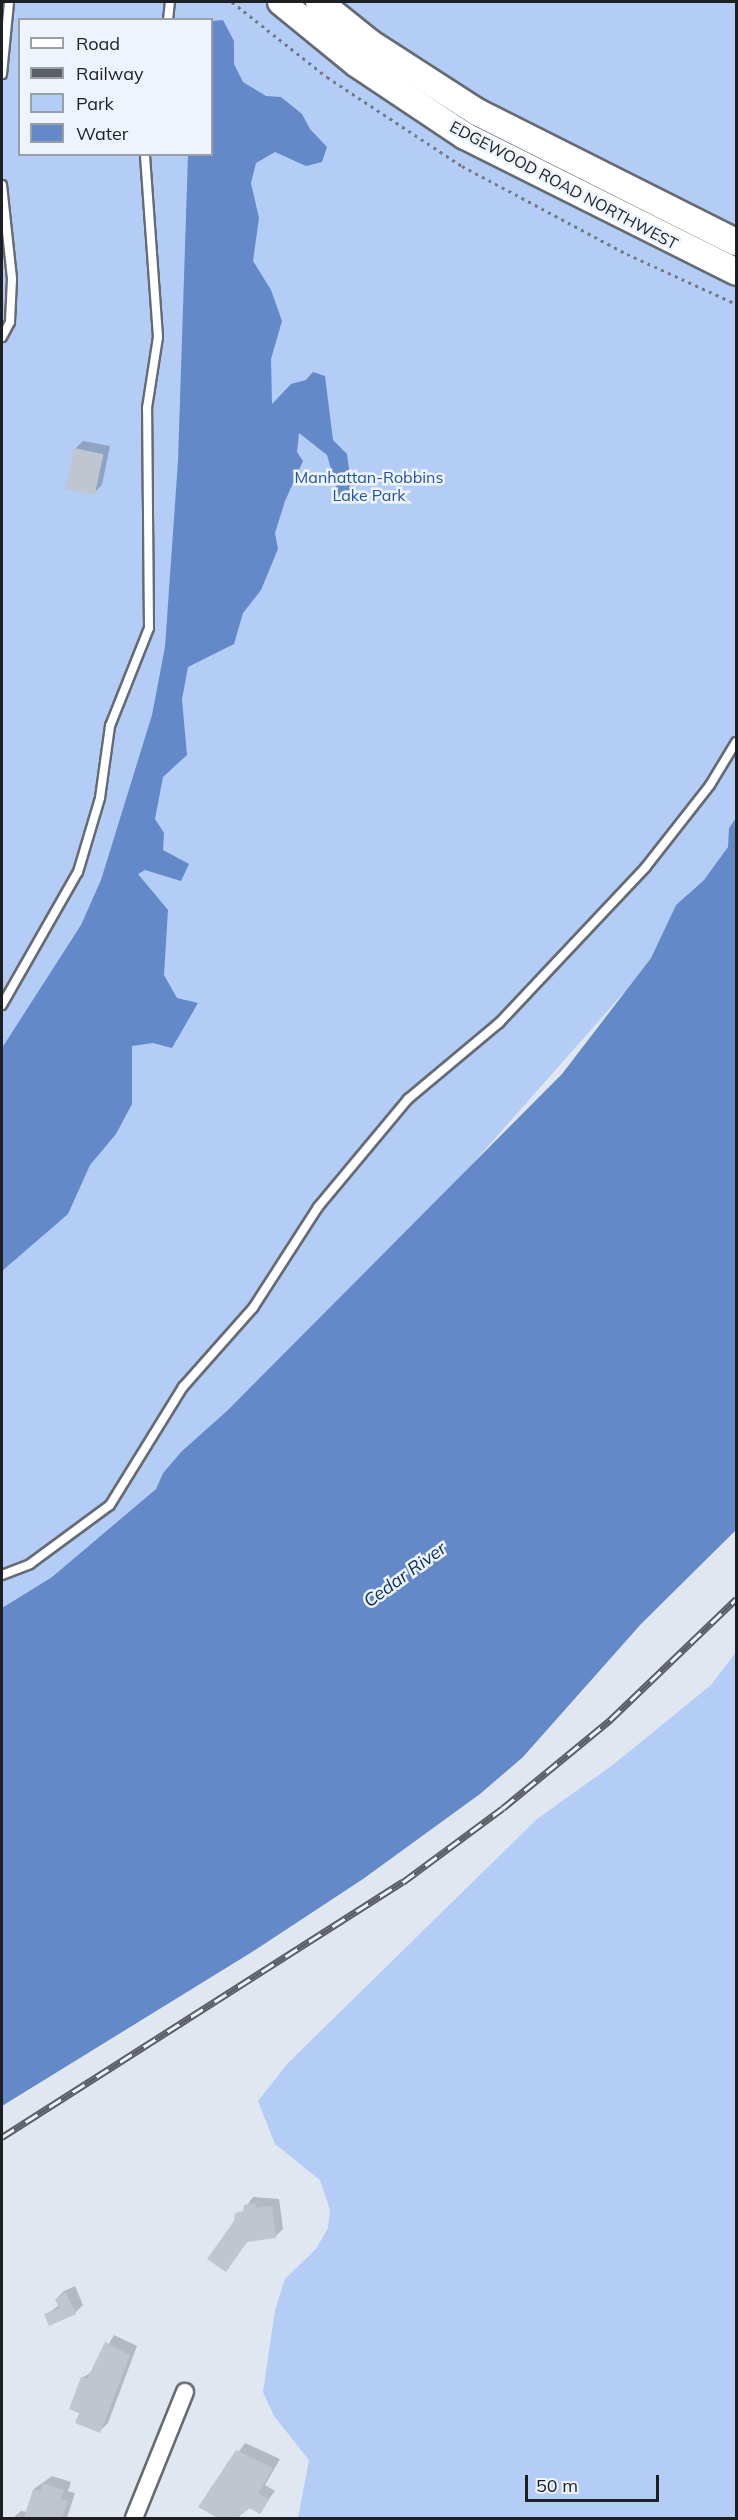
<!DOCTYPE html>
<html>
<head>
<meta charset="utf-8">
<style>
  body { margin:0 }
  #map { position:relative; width:738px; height:2520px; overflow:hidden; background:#e1e7f1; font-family:Mulish,sans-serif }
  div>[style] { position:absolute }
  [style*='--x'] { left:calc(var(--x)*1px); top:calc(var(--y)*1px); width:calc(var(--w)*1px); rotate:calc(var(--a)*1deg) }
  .green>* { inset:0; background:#b3cdf7 }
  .water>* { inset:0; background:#6389c8 }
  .shadow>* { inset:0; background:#0003 }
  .building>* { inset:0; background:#c0c6d0; transform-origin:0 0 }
  .path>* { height:3px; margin-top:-1.5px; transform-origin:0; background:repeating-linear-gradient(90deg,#767a80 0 3px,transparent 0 7.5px) }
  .roads { filter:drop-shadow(2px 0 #666b73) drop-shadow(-2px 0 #666b73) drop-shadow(0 2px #666b73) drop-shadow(0 -2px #666b73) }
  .lane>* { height:8px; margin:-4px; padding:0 4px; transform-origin:4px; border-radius:4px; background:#fff }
  .street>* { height:16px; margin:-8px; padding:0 8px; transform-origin:8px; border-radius:8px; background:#fff }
  .primary>* { height:26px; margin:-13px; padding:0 13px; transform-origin:13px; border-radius:13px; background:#fff }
  .rail>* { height:7px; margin-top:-3.5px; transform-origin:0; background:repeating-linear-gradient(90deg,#eef4fe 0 14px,#5b5e64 0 28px); box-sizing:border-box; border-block:2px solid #5b5e64 }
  span { translate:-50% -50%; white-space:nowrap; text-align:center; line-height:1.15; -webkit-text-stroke:5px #eef4fe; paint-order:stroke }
  .street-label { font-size:16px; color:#1d1f22 }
  .park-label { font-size:16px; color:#24529e }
  .water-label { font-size:18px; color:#092c64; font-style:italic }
  .frame { position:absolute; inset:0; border:3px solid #1d1f22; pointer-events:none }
  .legend { position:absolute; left:18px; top:18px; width:195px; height:138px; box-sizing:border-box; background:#eef4fe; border:2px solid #9a9fa6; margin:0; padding:8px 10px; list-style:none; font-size:18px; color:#1d1f22 }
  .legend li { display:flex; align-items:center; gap:12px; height:30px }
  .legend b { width:30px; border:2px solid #9a9fa6 }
  .scale { position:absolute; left:525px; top:2475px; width:134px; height:27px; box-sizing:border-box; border:3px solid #1d1f22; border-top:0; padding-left:8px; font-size:18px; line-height:21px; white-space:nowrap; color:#1d1f22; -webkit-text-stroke:4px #eef4fe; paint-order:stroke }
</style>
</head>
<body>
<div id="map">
  <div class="green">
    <i style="clip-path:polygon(evenodd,2px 2px,736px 2px,736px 818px,729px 828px,729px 847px,704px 880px,676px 905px,651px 958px,627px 989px,438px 1203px,199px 1439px,181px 1452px,163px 1473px,156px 1489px,52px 1577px,2px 1608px,2px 2px,20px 20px,212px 20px,212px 154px,20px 154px,20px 20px)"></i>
    <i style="clip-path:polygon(736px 1652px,736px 2518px,298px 2518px,309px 2460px,274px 2416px,263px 2392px,275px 2310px,285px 2279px,316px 2249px,328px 2228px,330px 2210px,320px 2180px,275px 2144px,258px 2101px,288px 2063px,537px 1819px,614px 1764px,711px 1685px)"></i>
  </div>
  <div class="water">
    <i style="clip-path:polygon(223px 20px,234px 41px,234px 64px,243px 82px,266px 96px,281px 97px,302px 114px,310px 129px,327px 147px,322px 162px,306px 166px,275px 152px,256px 163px,251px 183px,259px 218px,253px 261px,271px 290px,282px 321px,271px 359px,272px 404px,291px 384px,306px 380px,313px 372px,325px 376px,333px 440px,347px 454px,352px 491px,341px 503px,327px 455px,299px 433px,297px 452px,303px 461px,285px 501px,275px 533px,278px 549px,261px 590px,243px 613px,234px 644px,188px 667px,182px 699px,187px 755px,163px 777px,155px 819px,164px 833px,163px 850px,189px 864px,181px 881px,145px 870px,138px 874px,168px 910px,164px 975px,177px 998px,198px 1003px,172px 1048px,153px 1043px,132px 1046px,132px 1104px,116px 1134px,90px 1165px,68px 1214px,2px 1271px,2px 1048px,81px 925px,101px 880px,152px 715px,165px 647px,178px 461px,188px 155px,212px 154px,212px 21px)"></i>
    <i style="clip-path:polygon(736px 818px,736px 1530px,641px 1624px,523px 1757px,480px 1794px,363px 1879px,252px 1952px,2px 2106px,2px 1608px,52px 1577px,156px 1489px,163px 1473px,181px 1452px,228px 1410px,562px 1074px,651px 958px,676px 905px,704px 880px,728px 847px,729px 828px)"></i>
  </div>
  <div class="shadow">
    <i style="clip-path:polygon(83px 441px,110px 446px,102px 485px,94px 493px,75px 449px)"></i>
    <i style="clip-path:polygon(253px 2197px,279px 2199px,283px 2229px,275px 2237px,249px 2240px,225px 2270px,209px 2259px)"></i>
    <i style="clip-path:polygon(75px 2286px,83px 2305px,75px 2313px,46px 2315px,59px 2305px,56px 2299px,64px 2291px)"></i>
    <i style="clip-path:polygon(114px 2335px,137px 2346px,108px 2423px,100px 2431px,81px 2412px,82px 2378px,93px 2371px)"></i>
    <i style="clip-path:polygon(245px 2443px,280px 2459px,265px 2485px,275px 2491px,259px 2512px,251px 2507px,237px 2518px,221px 2518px,200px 2506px)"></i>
    <i style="clip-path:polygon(52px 2476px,71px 2482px,68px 2491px,75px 2493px,67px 2518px,13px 2518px,21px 2511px,27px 2512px,34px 2489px)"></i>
  </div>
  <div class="building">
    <i style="left:74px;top:448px;width:30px;height:42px;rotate:12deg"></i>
    <i style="clip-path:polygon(255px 2203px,256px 2208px,272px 2206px,276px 2238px,247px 2242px,226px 2272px,207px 2259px,234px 2221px,235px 2213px,243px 2211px,244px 2205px)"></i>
    <i style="clip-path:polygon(66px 2293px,76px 2314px,49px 2326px,44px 2314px,59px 2308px,55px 2299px)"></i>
    <i style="clip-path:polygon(105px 2342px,130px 2355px,100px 2433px,75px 2423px,79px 2413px,69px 2409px,81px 2377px,87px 2379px)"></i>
    <i style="clip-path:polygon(236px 2450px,273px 2468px,258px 2493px,269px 2500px,260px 2514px,249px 2508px,236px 2518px,218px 2518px,198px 2507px)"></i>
    <i style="clip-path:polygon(43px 2483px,64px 2490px,61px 2499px,68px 2501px,62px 2518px,24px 2518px,33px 2489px,41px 2491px)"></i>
  </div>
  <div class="path">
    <i style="--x:232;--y:2;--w:121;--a:38.3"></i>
    <i style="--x:327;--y:77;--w:162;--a:33.4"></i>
    <i style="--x:462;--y:166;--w:187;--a:28.1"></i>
    <i style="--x:627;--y:254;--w:120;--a:24.6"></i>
  </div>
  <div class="roads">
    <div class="lane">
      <i style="--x:168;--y:20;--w:18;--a:-84"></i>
      <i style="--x:2;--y:74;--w:72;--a:-84.4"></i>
      <i style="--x:2;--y:185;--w:95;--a:83.9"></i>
      <i style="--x:12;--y:279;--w:43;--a:92.7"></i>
      <i style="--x:10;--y:322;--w:17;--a:118"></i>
      <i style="--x:2;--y:1005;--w:153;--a:-60.3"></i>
      <i style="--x:78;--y:872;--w:77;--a:-73.4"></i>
      <i style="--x:100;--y:798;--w:73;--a:-82.1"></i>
      <i style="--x:110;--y:726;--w:105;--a:-68.3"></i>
      <i style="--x:149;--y:628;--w:220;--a:-90.5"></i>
      <i style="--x:147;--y:408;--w:72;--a:-81.2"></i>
      <i style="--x:158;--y:337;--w:183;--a:-94.1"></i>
      <i style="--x:2;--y:1575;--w:30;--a:-21"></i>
      <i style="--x:30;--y:1564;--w:99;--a:-36.4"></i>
      <i style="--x:110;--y:1505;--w:139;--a:-58.3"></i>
      <i style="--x:183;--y:1387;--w:106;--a:-48.5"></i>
      <i style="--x:253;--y:1308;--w:120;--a:-57.2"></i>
      <i style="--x:318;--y:1207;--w:141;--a:-50.2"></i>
      <i style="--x:408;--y:1099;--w:119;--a:-39.9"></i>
      <i style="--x:499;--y:1023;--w:213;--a:-46.7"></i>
      <i style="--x:645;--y:868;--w:105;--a:-51.9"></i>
      <i style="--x:710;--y:785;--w:50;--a:-58.8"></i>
    </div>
    <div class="street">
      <i style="--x:134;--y:2518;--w:136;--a:-68"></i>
    </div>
    <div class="primary">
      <i style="--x:281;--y:2;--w:98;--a:39.2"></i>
      <i style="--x:357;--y:64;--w:130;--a:33.7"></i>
      <i style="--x:465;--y:136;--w:303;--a:26.6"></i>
      <i style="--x:319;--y:2;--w:65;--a:38.8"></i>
      <i style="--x:370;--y:43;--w:127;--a:32.8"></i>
      <i style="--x:477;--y:112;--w:290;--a:26.7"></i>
    </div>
  </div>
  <div class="rail">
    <i style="--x:2;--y:2137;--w:475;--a:-32.5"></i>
    <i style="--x:403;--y:1882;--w:124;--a:-36.5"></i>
    <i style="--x:503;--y:1808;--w:139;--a:-39.4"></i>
    <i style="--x:610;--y:1720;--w:175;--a:-43.8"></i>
  </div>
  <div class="street-label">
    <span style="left:564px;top:185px;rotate:28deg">EDGEWOOD ROAD NORTHWEST</span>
  </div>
  <div class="park-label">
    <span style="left:369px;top:486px">Manhattan-Robbins<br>Lake Park</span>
  </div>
  <div class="water-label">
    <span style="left:405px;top:1575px;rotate:-36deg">Cedar River</span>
  </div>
  <div class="frame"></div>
  <ul class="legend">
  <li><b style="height:8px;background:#fff"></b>Road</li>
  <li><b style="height:8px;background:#5b5e64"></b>Railway</li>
  <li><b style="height:16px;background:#b3cdf7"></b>Park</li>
  <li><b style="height:16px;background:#6389c8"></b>Water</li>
  </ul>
  <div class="scale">50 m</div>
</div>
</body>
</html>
